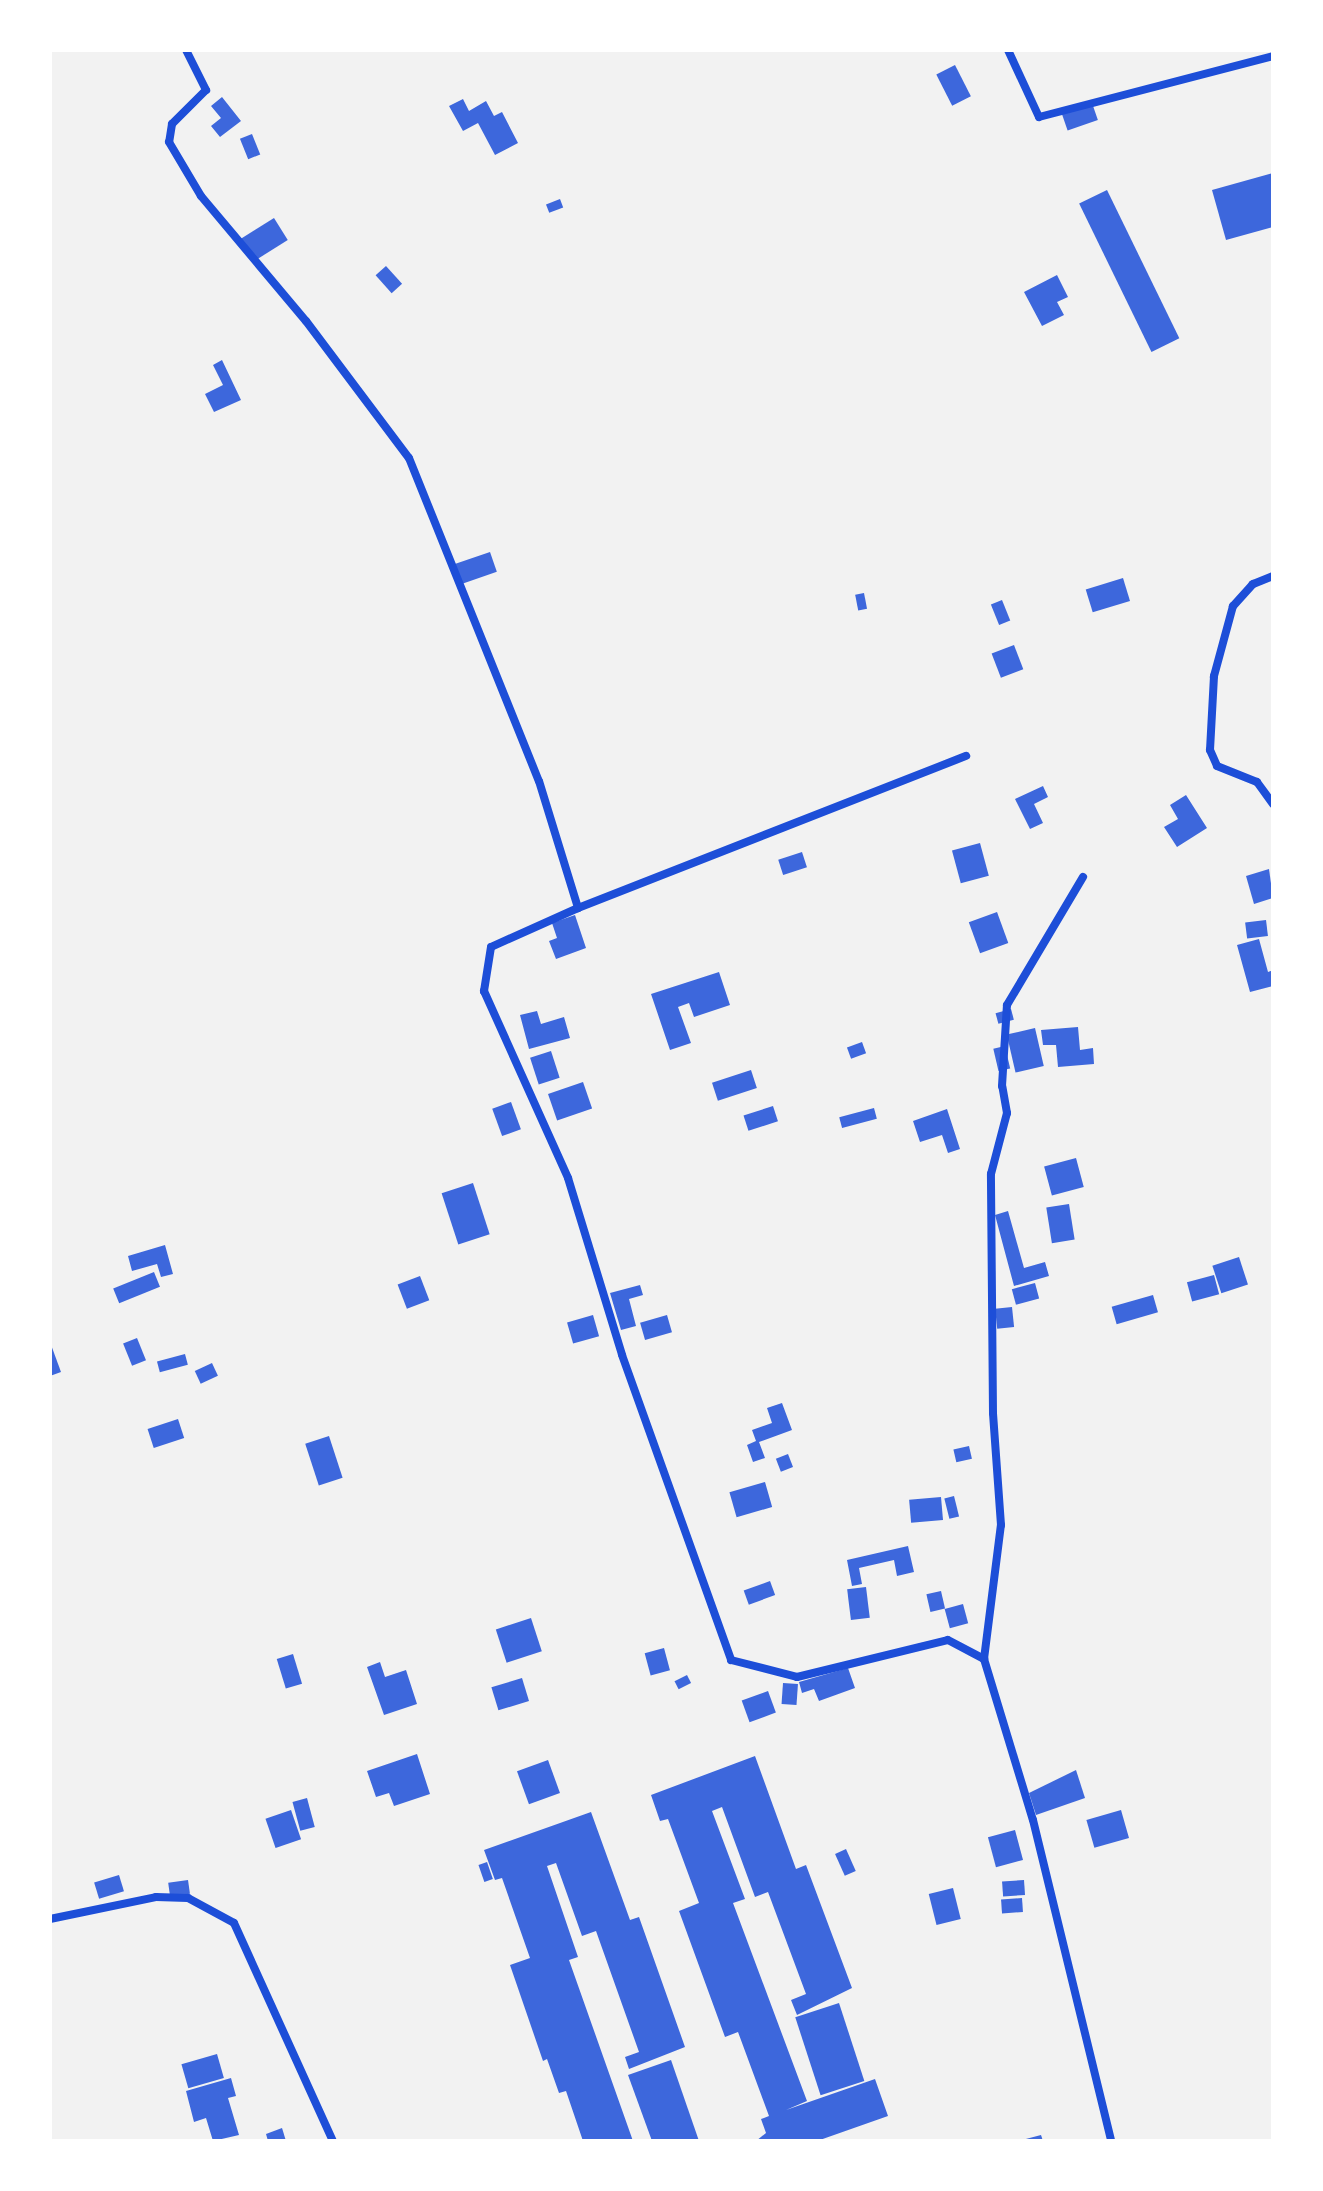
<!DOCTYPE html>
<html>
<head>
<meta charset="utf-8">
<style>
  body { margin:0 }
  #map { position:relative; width:1323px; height:2191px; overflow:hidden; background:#f2f2f2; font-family:"PT Sans",sans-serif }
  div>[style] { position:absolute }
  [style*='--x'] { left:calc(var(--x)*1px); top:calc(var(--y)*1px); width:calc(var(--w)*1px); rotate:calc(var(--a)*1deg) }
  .building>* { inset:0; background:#3d67dc; transform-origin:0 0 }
  .minor>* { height:8px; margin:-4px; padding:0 4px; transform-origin:4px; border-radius:4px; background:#1d4ed8 }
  span { translate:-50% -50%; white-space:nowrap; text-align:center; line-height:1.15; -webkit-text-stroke:8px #fff; paint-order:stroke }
  .frame { position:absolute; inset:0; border:52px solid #fff; pointer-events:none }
</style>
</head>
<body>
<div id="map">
  <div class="building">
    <i style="left:955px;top:65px;width:35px;height:21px;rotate:63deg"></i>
    <i style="clip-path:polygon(222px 97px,241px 121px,220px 137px,211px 126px,221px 118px,211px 106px)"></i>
    <i style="clip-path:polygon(463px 99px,469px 111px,486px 101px,494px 116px,502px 112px,518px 143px,495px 155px,478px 123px,463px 131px,449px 106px)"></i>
    <i style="left:1092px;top:103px;width:18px;height:32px;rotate:71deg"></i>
    <i style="left:252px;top:134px;width:22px;height:13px;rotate:68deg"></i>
    <i style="clip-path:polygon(1273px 173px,1273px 227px,1226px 240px,1212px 190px)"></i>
    <i style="left:1107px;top:190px;width:165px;height:31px;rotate:64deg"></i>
    <i style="left:560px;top:199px;width:9px;height:15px;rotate:69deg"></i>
    <i style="left:274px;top:218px;width:26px;height:40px;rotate:58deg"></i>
    <i style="left:386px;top:266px;width:24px;height:14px;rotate:48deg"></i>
    <i style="clip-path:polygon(1057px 275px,1068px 297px,1057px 302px,1064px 315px,1042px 326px,1024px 292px)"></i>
    <i style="clip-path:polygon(222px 360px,241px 400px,214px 412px,205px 394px,223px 385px,213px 365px)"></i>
    <i style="left:490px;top:552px;width:21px;height:38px;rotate:71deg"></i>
    <i style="left:1123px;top:578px;width:24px;height:39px;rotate:73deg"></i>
    <i style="left:864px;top:593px;width:16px;height:9px;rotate:79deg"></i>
    <i style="left:1002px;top:600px;width:22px;height:12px;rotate:68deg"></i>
    <i style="left:1014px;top:645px;width:26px;height:24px;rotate:69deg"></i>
    <i style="clip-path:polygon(1043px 786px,1048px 797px,1034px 804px,1043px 823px,1030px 829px,1015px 799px)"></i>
    <i style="clip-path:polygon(1186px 795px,1207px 828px,1177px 847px,1164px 827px,1178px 819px,1170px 805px)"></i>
    <i style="left:980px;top:843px;width:34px;height:29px;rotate:75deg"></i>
    <i style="left:802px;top:852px;width:16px;height:25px;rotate:72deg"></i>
    <i style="clip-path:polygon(1269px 869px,1273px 898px,1254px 904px,1246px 876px)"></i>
    <i style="left:997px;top:912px;width:33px;height:30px;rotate:70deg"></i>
    <i style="clip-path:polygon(575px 915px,586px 948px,556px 959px,549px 941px,557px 938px,552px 923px)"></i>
    <i style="left:1266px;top:920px;width:16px;height:21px;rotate:83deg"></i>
    <i style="clip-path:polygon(1259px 939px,1268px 972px,1273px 970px,1273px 986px,1250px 992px,1237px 945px)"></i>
    <i style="clip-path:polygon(719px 972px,730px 1005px,694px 1017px,689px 1003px,678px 1007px,691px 1043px,670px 1050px,651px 994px)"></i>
    <i style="left:1011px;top:1009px;width:11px;height:16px;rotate:75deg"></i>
    <i style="clip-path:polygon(537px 1011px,541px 1024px,564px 1017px,570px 1038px,529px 1049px,520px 1015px)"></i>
    <i style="clip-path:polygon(1078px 1027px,1080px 1050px,1093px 1048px,1094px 1064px,1058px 1067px,1056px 1045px,1043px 1045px,1041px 1030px)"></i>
    <i style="left:1035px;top:1028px;width:39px;height:29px;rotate:77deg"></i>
    <i style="left:862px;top:1042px;width:12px;height:16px;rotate:70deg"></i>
    <i style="left:1005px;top:1046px;width:23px;height:12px;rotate:77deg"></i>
    <i style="left:551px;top:1051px;width:28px;height:22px;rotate:72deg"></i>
    <i style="left:751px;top:1070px;width:19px;height:41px;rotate:72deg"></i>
    <i style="left:583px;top:1082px;width:28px;height:37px;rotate:71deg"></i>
    <i style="left:511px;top:1102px;width:29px;height:20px;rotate:70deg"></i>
    <i style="left:773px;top:1106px;width:16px;height:31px;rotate:72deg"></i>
    <i style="left:874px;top:1108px;width:11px;height:36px;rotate:75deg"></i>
    <i style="clip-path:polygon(947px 1109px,960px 1149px,948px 1153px,942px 1135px,920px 1142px,913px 1121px)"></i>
    <i style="left:1076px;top:1158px;width:30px;height:33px;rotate:75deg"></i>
    <i style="left:473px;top:1183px;width:54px;height:33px;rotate:72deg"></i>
    <i style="left:1069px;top:1204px;width:36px;height:23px;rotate:81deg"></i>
    <i style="clip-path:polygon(1008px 1211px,1024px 1268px,1045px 1262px,1049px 1276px,1014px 1286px,995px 1215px)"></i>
    <i style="clip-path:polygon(165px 1245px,173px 1274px,161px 1277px,157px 1264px,132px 1271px,128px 1256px)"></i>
    <i style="left:1239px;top:1257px;width:29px;height:28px;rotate:72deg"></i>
    <i style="left:154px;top:1272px;width:16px;height:44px;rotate:68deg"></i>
    <i style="left:1214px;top:1275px;width:20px;height:28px;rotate:75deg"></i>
    <i style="left:420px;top:1276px;width:26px;height:24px;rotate:69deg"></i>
    <i style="left:1035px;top:1283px;width:16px;height:24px;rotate:75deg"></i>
    <i style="clip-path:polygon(640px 1285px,643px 1295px,629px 1299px,636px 1326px,621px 1330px,610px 1293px)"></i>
    <i style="left:1153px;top:1295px;width:18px;height:43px;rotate:74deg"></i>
    <i style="left:1012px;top:1307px;width:20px;height:17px;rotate:84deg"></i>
    <i style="left:593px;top:1315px;width:22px;height:27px;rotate:74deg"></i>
    <i style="left:667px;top:1315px;width:18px;height:28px;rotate:74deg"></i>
    <i style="left:137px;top:1338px;width:24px;height:15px;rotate:68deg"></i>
    <i style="clip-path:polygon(50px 1342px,61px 1372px,50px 1376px)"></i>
    <i style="left:185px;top:1354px;width:11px;height:29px;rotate:75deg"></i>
    <i style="left:212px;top:1363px;width:14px;height:19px;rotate:65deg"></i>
    <i style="clip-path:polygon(782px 1403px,792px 1430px,759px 1442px,765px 1458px,753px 1462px,747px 1445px,756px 1441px,752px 1430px,772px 1423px,767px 1408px)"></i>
    <i style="left:178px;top:1419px;width:20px;height:32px;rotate:72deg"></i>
    <i style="left:329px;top:1436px;width:44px;height:25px;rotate:72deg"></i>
    <i style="left:969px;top:1446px;width:13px;height:16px;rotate:77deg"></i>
    <i style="left:788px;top:1454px;width:14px;height:13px;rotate:69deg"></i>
    <i style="left:765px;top:1482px;width:26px;height:37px;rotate:74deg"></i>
    <i style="left:954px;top:1496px;width:21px;height:10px;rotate:76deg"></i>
    <i style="left:941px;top:1497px;width:23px;height:32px;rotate:85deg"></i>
    <i style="clip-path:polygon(908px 1546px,914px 1572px,897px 1576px,894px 1560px,859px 1568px,862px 1584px,852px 1586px,847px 1560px)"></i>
    <i style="left:770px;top:1581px;width:15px;height:28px;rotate:70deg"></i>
    <i style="left:866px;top:1587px;width:31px;height:19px;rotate:83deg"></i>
    <i style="left:941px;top:1591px;width:18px;height:15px;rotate:77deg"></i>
    <i style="left:963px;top:1604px;width:20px;height:19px;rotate:75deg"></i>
    <i style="left:531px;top:1618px;width:35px;height:37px;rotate:72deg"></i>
    <i style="left:664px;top:1648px;width:23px;height:20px;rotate:75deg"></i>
    <i style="left:293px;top:1654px;width:31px;height:17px;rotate:73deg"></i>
    <i style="clip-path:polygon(380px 1662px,385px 1677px,406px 1670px,417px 1704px,384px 1715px,367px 1667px)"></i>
    <i style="clip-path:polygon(848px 1668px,855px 1688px,819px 1701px,814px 1689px,802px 1693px,799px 1682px)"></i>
    <i style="left:687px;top:1675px;width:9px;height:14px;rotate:63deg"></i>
    <i style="left:522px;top:1678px;width:24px;height:32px;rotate:73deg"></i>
    <i style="left:783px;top:1683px;width:15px;height:21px;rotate:4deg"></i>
    <i style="left:768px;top:1691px;width:23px;height:28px;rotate:70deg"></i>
    <i style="clip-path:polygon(417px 1754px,430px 1794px,394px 1806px,389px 1793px,376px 1797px,367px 1771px)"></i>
    <i style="clip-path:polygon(755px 1756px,796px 1869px,806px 1865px,852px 1988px,797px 2015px,791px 2000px,806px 1994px,768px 1892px,755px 1897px,722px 1807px,712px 1811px,745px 1899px,733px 1903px,807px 2101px,786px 2110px,875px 2079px,888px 2116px,817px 2141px,756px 2141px,766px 2133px,761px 2119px,769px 2116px,738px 2032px,725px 2037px,679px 1911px,699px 1903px,668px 1819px,660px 1821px,651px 1795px)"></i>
    <i style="left:548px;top:1760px;width:35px;height:33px;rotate:70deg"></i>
    <i style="clip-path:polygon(1076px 1770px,1085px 1798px,1036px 1815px,1029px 1793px)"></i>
    <i style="left:307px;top:1798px;width:30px;height:15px;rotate:75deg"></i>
    <i style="left:291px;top:1810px;width:31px;height:27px;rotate:71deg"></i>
    <i style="left:1121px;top:1810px;width:29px;height:36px;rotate:74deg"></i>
    <i style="clip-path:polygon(591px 1812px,630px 1920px,639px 1917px,685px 2047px,629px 2069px,625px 2057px,639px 2052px,596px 1931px,582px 1936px,556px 1863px,547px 1866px,578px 1957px,569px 1960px,633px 2141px,583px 2141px,566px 2091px,559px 2093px,547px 2059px,543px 2061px,510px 1965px,530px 1958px,502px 1878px,495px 1880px,484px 1850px)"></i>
    <i style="left:1015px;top:1830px;width:31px;height:28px;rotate:75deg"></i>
    <i style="left:846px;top:1849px;width:24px;height:12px;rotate:66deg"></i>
    <i style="left:487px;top:1862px;width:18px;height:9px;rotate:71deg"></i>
    <i style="left:119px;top:1875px;width:17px;height:26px;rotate:73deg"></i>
    <i style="left:188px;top:1880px;width:14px;height:20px;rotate:82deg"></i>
    <i style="left:1024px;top:1880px;width:15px;height:22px;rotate:86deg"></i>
    <i style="left:953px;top:1888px;width:32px;height:25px;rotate:76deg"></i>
    <i style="left:1022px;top:1898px;width:14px;height:21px;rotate:86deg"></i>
    <i style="left:839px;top:2003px;width:82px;height:46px;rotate:72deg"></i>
    <i style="left:217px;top:2054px;width:25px;height:37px;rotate:74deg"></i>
    <i style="clip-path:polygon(671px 2060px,699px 2141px,652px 2141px,628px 2075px)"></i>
    <i style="clip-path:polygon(231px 2078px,236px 2096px,228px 2098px,239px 2135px,213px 2141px,206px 2118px,194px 2122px,186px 2091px)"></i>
    <i style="clip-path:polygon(282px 2128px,286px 2141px,268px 2141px,266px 2134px)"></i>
    <i style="clip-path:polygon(1041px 2135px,1043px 2141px,1022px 2141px,1022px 2140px)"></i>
  </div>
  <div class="minor">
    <i style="--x:186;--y:50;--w:45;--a:63.4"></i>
    <i style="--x:206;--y:90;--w:48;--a:135"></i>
    <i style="--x:172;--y:124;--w:18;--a:99"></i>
    <i style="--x:169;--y:142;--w:63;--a:59.3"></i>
    <i style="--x:201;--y:196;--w:163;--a:50"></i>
    <i style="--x:306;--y:321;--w:171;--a:53.1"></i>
    <i style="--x:409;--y:458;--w:348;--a:68.1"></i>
    <i style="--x:539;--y:781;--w:133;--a:72.9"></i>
    <i style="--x:578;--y:908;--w:95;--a:155.9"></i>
    <i style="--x:491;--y:947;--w:45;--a:99"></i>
    <i style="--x:484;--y:991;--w:205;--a:65.8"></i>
    <i style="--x:568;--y:1178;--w:185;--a:73"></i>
    <i style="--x:622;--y:1355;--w:324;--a:70.3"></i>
    <i style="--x:731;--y:1660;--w:68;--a:14.4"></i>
    <i style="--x:797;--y:1677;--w:155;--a:-13.8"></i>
    <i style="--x:948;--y:1640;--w:41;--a:27.8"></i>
    <i style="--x:984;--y:1659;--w:168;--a:73.1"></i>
    <i style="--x:1033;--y:1820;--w:330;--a:76.3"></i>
    <i style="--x:1008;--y:50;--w:74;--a:65.2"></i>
    <i style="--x:1039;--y:117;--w:242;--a:-14.6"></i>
    <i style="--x:1273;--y:576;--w:22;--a:158"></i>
    <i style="--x:1253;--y:584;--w:30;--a:132"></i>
    <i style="--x:1233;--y:606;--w:73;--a:105.2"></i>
    <i style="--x:1214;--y:676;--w:74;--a:93.1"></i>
    <i style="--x:1210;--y:750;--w:17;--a:66"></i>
    <i style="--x:1217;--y:766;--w:43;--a:21.8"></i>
    <i style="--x:1257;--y:782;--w:27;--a:54"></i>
    <i style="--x:578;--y:908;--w:417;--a:-21.4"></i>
    <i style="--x:984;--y:1659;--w:135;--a:-82.8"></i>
    <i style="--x:1001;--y:1525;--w:112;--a:-94.1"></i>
    <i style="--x:993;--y:1413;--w:239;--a:-90.5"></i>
    <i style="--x:991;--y:1174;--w:63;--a:-75.3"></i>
    <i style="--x:1007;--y:1113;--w:27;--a:-100"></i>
    <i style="--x:1002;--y:1086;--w:81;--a:-86.5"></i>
    <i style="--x:1007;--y:1005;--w:149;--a:-59.3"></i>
    <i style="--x:50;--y:1919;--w:108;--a:-11.7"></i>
    <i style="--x:156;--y:1897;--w:32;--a:2"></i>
    <i style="--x:188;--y:1898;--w:52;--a:28.5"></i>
    <i style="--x:234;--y:1923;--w:239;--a:65.6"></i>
  </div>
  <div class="frame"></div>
</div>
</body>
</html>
